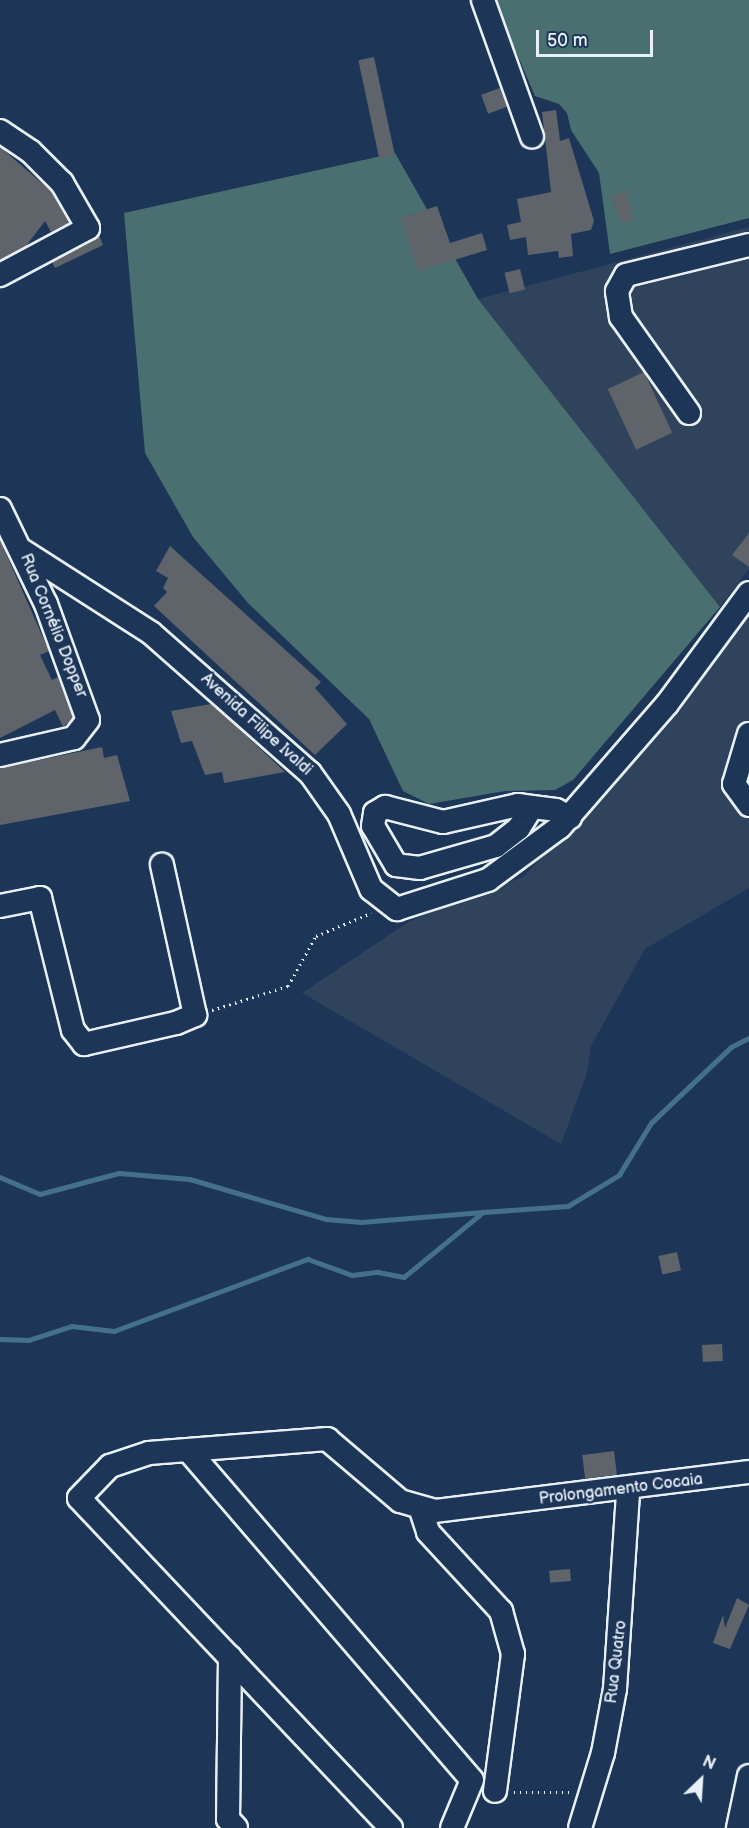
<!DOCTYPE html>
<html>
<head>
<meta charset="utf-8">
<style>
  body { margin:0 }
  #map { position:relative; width:749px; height:1828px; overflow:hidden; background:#1d3557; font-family:"Balsamiq Sans",sans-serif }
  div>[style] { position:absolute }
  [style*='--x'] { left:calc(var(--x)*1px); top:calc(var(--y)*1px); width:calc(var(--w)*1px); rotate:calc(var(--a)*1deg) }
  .built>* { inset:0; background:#30435d }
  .green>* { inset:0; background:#496f71 }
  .stream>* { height:4.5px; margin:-2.25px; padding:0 2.25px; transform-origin:2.25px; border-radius:2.25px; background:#45708c }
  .building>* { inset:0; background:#5e646a; transform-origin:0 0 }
  .path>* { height:3px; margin-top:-1.5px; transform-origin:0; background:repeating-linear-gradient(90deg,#e8f1f8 0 1.5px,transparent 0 6px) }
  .roads { filter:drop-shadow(2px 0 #e8f1f8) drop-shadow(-2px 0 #e8f1f8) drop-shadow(0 2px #e8f1f8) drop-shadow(0 -2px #e8f1f8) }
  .minor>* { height:22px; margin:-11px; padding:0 11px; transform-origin:11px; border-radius:11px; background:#1d3557 }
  span { translate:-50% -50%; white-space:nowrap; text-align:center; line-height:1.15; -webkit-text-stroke:4.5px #1d3557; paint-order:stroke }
  .street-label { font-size:16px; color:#e8f1f8 }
  .north { position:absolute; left:671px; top:1750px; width:60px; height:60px; -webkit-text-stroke:4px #1d3557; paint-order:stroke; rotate:25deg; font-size:16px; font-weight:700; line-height:24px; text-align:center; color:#e8f1f8 }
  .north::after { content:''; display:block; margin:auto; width:21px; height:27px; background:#e8f1f8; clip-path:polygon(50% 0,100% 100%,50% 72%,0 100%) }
  .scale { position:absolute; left:536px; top:30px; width:117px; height:27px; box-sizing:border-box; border:3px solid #e8f1f8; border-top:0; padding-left:8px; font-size:18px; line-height:21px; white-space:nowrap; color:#e8f1f8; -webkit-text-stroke:4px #1d3557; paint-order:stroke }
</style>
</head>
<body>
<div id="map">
  <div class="built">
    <i style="clip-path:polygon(749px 227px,749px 569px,720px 607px,478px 299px)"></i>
    <i style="clip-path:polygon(749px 607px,749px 888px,645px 949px,591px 1046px,587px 1073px,561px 1144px,302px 993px,410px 921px,523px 877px,621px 769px)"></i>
  </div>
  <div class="green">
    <i style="clip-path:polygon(494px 0,749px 0,749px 218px,610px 254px,599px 173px,571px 130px,567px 113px,559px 104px,535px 96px)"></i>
    <i style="clip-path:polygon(395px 153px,478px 299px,720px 607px,573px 780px,555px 790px,505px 791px,429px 804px,403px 791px,369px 719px,248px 603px,193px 537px,145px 453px,124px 213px)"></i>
  </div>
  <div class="stream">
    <i style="--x:0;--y:1177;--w:43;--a:23"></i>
    <i style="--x:40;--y:1194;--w:82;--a:-14.9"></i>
    <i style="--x:119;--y:1173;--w:71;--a:4.8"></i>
    <i style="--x:190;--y:1179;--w:142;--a:16.4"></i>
    <i style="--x:326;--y:1219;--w:35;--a:5"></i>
    <i style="--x:361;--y:1222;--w:122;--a:-4.7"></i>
    <i style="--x:0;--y:1339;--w:29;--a:2"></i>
    <i style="--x:29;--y:1340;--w:45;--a:-18"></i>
    <i style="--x:72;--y:1326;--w:42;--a:6.8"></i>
    <i style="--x:114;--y:1331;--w:207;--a:-20.4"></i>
    <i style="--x:308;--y:1259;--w:47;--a:20"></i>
    <i style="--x:352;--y:1275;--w:26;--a:-7"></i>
    <i style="--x:378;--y:1272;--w:26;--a:11"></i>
    <i style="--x:404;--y:1277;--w:102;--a:-39.4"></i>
    <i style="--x:483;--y:1212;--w:85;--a:-4"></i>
    <i style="--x:568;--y:1206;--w:60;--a:-31.3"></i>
    <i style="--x:619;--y:1175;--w:61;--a:-58.4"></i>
    <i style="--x:651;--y:1123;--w:110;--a:-43.5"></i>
    <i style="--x:731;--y:1047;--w:20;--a:-27"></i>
  </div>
  <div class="building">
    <i style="left:374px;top:57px;width:100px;height:16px;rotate:78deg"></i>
    <i style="left:500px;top:88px;width:20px;height:20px;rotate:70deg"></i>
    <i style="clip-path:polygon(556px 110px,560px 141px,569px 138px,594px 221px,591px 230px,571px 234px,573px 256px,559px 258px,558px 251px,528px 255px,526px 237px,510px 240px,507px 225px,521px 222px,517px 199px,551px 192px,542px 112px)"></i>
    <i style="clip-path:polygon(0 147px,51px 191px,69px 223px,51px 232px,45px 221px,26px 246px,0 260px)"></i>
    <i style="clip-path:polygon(626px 190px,633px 219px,622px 224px,611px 197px)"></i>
    <i style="clip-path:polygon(437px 206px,450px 243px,482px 233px,487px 250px,418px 271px,401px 218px)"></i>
    <i style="clip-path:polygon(99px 235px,103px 245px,55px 268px,52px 262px)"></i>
    <i style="left:520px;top:269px;width:21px;height:16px;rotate:76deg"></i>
    <i style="left:644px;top:372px;width:67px;height:40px;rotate:65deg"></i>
    <i style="clip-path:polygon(749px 533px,749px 567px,732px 555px)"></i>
    <i style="clip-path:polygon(0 540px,49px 651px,40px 655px,52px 680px,58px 677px,73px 718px,63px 727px,55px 710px,0 738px)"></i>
    <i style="clip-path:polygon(170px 546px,321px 682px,315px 688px,347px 724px,315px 755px,154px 606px,167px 592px,163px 588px,168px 578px,156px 571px)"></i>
    <i style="clip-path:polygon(211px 704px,224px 715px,285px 772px,224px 783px,222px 772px,205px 775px,192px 741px,181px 743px,171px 711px)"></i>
    <i style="clip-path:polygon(102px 747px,104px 758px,117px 755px,130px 801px,0 825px,0 768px)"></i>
    <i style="left:677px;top:1252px;width:19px;height:19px;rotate:78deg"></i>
    <i style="left:722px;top:1344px;width:17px;height:20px;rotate:87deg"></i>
    <i style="left:614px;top:1451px;width:24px;height:32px;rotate:83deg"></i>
    <i style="left:570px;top:1569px;width:12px;height:21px;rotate:85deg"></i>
    <i style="clip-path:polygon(737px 1598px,749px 1605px,730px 1649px,713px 1643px,723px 1615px,725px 1628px)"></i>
  </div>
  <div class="path">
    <i style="--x:212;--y:1010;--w:80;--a:-17.5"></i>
    <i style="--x:288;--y:986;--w:57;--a:-60.8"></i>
    <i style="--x:316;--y:936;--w:60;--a:-22.7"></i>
    <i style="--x:514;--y:1792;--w:60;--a:0"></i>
  </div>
  <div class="roads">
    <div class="minor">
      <i style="--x:483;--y:0;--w:145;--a:70.3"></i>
      <i style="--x:0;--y:131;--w:37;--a:34"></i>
      <i style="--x:31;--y:152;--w:44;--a:45"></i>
      <i style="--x:62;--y:183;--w:52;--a:60"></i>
      <i style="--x:88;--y:228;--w:100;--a:151.9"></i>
      <i style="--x:689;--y:413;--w:118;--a:-125.3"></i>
      <i style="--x:621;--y:317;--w:26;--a:-99"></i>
      <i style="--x:617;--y:291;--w:18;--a:-61"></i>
      <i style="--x:626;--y:275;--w:127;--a:-13.7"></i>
      <i style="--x:0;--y:509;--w:106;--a:64.2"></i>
      <i style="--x:46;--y:604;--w:123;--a:70.1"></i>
      <i style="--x:88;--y:720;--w:23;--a:128"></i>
      <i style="--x:74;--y:738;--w:76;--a:167.1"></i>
      <i style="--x:23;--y:551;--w:152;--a:32.6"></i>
      <i style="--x:151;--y:633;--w:212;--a:41.4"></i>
      <i style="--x:310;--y:773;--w:50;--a:54.7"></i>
      <i style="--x:339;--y:814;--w:82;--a:66.9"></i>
      <i style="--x:371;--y:889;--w:33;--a:38"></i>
      <i style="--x:397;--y:909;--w:96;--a:-17.7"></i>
      <i style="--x:488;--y:880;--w:89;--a:-36.4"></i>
      <i style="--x:560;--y:827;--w:163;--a:-49"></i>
      <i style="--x:667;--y:704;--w:138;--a:-53.5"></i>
      <i style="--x:749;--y:734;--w:52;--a:106.7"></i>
      <i style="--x:734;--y:784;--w:26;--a:54"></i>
      <i style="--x:532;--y:807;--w:25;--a:122"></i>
      <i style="--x:519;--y:828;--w:29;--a:142"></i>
      <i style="--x:496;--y:846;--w:79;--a:163.9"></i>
      <i style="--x:420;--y:868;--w:24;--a:-173"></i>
      <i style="--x:396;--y:865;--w:45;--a:-120.5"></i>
      <i style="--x:373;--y:826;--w:13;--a:-81"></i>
      <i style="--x:375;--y:813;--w:12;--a:-31"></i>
      <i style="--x:385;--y:807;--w:60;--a:14.5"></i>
      <i style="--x:443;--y:822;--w:77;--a:-12.8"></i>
      <i style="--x:518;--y:805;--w:14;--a:8"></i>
      <i style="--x:532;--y:807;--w:24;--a:7"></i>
      <i style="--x:556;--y:810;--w:16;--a:27"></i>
      <i style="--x:0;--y:906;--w:41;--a:-11.3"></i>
      <i style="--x:40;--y:898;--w:136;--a:76"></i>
      <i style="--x:73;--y:1030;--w:18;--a:52"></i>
      <i style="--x:84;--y:1044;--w:94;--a:-12.9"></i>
      <i style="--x:176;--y:1023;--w:21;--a:-23"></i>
      <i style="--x:195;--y:1015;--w:154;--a:-102.4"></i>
      <i style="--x:188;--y:1450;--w:435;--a:49.3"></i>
      <i style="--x:472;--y:1780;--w:52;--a:112.6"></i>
      <i style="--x:421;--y:1510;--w:23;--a:72"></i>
      <i style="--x:428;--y:1532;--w:108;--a:47.3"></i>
      <i style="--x:501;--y:1611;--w:45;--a:74.4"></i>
      <i style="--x:513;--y:1654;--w:138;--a:97.5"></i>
      <i style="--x:230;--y:1657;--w:162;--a:90.7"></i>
      <i style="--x:228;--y:1819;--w:12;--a:48"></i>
      <i style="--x:391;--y:1828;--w:454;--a:-133.4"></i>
      <i style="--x:79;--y:1498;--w:45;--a:-45.9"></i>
      <i style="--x:110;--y:1466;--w:41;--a:-18.4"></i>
      <i style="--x:149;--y:1453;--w:179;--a:-4.5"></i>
      <i style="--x:327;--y:1439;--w:96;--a:40.3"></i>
      <i style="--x:400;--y:1501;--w:36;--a:16"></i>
      <i style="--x:435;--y:1511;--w:316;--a:-7.1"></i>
      <i style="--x:580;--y:1828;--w:78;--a:-73"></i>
      <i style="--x:603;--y:1753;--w:65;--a:-79.4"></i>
      <i style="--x:615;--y:1689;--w:198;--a:-86.2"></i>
      <i style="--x:738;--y:1828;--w:53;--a:-78.1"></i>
    </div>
  </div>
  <div class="street-label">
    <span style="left:53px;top:626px;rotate:68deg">Rua Cornélio Dopper</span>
    <span style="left:256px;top:725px;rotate:42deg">Avenida Filipe Ivaldi</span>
    <span style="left:621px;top:1490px;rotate:-7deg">Prolongamento Cocaia</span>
    <span style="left:617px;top:1662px;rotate:-83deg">Rua Quatro</span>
  </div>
  <div class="north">N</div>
  <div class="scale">50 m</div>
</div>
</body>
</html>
